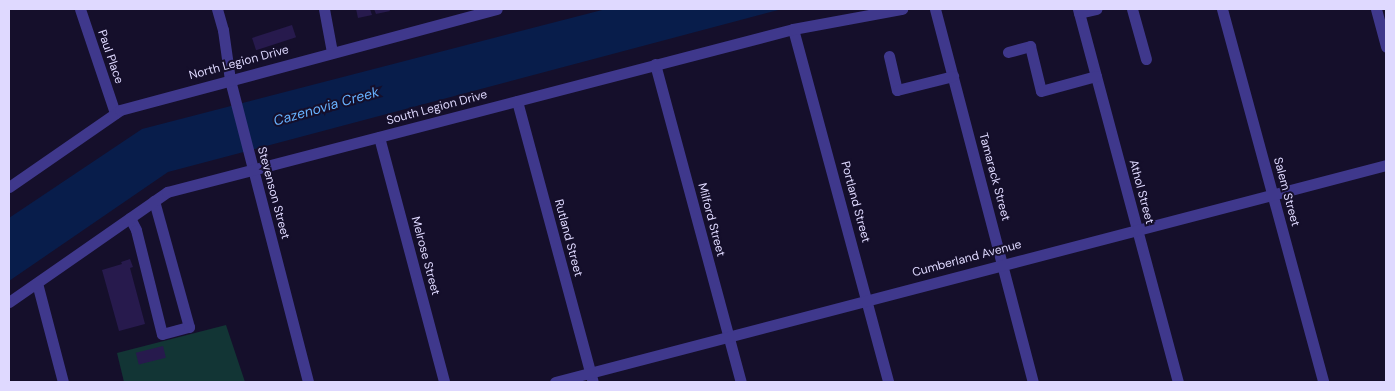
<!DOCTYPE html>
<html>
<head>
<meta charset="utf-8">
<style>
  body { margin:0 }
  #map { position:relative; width:1395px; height:391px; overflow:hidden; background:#150f2b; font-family:"DM Sans",sans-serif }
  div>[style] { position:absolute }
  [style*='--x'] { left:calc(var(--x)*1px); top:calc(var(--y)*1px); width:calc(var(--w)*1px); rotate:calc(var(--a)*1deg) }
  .green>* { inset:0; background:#123535 }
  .water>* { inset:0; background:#081d4b }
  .building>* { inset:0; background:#271a4d; transform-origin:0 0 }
  .minor>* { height:11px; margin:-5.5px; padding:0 5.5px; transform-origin:5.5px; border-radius:5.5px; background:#3f388c }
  span { translate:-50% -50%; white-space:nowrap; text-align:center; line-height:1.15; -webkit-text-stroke:4px #150f2b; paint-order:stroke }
  .street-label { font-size:12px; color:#dfd9ff }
  .water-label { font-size:14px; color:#67b2ff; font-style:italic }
  .frame { position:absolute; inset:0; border:10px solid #dfd9ff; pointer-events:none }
</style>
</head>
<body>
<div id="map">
  <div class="green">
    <i style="clip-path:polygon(226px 325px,245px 382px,124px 382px,117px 353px)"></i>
  </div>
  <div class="water">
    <i style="clip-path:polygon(606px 9px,782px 9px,168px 172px,9px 281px,9px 218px,142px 129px)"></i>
  </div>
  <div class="building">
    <i style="clip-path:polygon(356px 9px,370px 9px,372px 15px,358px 18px)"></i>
    <i style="clip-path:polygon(374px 9px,389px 9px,390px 11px,376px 14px)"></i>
    <i style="left:292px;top:25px;width:13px;height:42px;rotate:72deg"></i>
    <i style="clip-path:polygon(130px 259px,133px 267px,130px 268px,145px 324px,119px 331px,102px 270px,122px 264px,121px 262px)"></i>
    <i style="left:163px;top:346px;width:12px;height:28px;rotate:76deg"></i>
  </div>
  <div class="minor">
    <i style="--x:80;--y:9;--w:110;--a:71.4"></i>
    <i style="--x:217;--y:9;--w:22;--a:74"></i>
    <i style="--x:223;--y:30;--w:50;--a:82"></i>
    <i style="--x:230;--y:80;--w:312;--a:75.5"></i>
    <i style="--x:324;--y:9;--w:44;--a:79.5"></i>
    <i style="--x:935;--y:9;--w:386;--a:75.3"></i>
    <i style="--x:1078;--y:9;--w:386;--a:75"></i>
    <i style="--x:1132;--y:9;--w:52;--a:74.4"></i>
    <i style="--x:1222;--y:9;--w:386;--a:74.8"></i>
    <i style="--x:1376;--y:9;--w:39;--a:75"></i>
    <i style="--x:1079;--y:13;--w:18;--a:-13"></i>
    <i style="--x:793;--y:29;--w:366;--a:74.9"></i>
    <i style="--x:1008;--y:52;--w:23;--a:-15"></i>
    <i style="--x:1030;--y:46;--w:46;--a:76.3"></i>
    <i style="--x:1041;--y:91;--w:57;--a:-15.3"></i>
    <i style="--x:889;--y:56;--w:35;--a:77"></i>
    <i style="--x:897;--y:90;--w:58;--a:-14"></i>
    <i style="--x:655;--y:64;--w:329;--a:74.9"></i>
    <i style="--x:517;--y:101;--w:291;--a:74.9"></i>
    <i style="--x:379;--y:137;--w:253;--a:75.1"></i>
    <i style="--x:9;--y:187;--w:135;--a:-34.7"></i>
    <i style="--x:120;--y:110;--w:390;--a:-15"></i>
    <i style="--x:130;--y:218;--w:13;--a:63"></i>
    <i style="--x:136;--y:230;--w:107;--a:76"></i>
    <i style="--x:162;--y:334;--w:28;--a:-15"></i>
    <i style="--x:189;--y:327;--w:131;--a:-105.5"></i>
    <i style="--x:37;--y:283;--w:102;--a:75.3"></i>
    <i style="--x:9;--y:302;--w:193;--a:-34.8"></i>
    <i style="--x:167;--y:192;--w:647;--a:-14.59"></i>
    <i style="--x:793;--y:29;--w:111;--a:-10.4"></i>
    <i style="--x:555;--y:382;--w:859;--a:-14.63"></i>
  </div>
  <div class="street-label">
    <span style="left:110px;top:57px;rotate:71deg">Paul Place</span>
    <span style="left:239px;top:63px;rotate:-15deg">North Legion Drive</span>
    <span style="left:437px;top:108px;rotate:-15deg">South Legion Drive</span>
    <span style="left:994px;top:177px;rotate:75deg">Tamarack Street</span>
    <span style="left:1141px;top:192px;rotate:75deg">Athol Street</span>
    <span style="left:1286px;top:192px;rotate:75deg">Salem Street</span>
    <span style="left:273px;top:193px;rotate:75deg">Stevenson Street</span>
    <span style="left:855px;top:202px;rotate:75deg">Portland Street</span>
    <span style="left:711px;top:220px;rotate:75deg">Milford Street</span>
    <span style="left:568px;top:238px;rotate:75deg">Rutland Street</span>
    <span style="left:425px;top:256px;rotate:75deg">Melrose Street</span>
    <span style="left:967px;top:259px;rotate:-15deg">Cumberland Avenue</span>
  </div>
  <div class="water-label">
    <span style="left:326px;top:106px;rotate:-16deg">Cazenovia Creek</span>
  </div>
  <div class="frame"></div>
</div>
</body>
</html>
